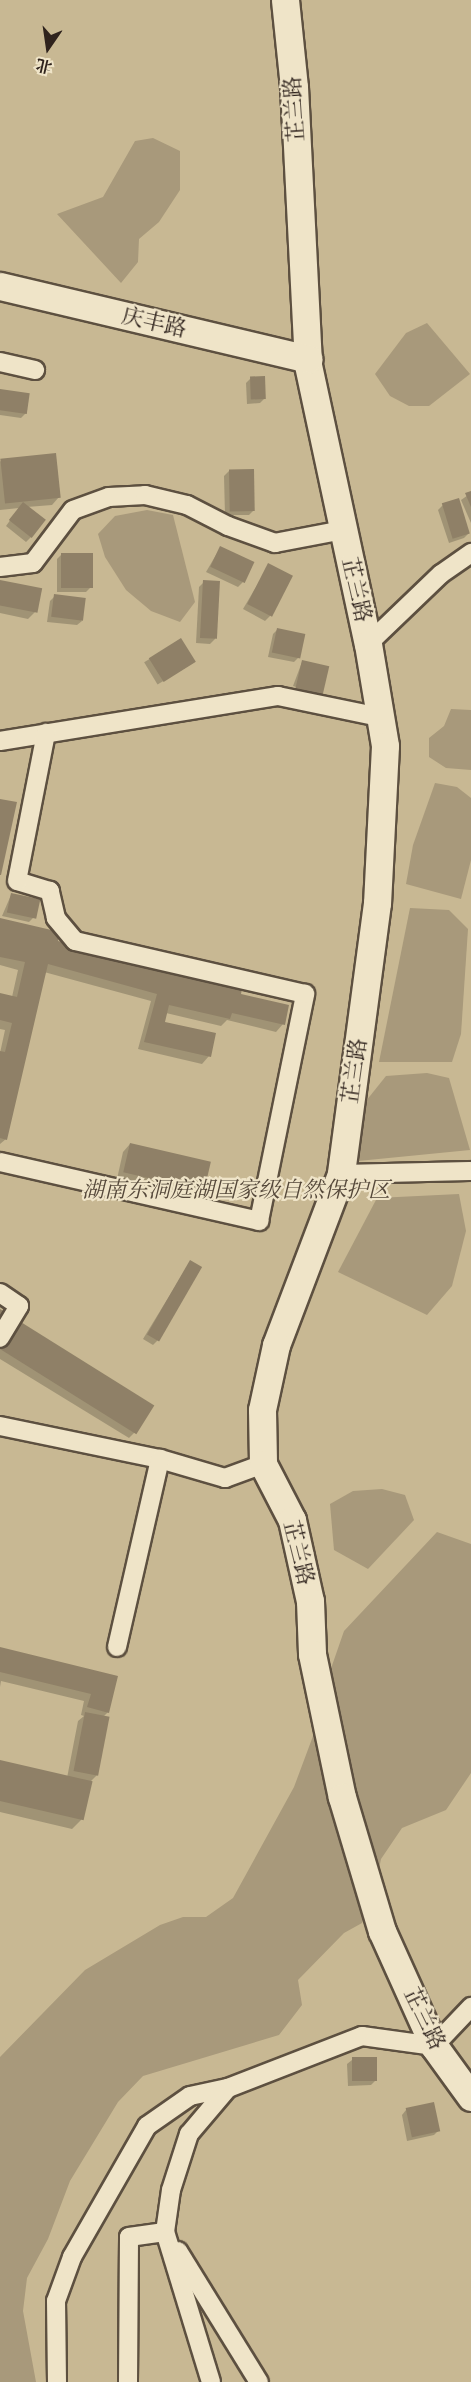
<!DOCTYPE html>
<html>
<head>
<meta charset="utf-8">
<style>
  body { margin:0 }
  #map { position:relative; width:471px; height:2382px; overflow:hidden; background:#e7d6ab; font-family:Cardo,"Noto Serif SC",serif }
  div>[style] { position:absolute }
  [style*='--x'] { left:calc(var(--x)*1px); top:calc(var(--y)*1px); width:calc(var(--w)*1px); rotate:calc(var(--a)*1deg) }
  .green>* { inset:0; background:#c8b893; transform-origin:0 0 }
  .water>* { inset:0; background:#a8997b }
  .shadow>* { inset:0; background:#0003; transform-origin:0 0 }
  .building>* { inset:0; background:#8f8067; transform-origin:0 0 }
  .roads { filter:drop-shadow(2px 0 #5d5040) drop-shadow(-2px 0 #5d5040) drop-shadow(0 2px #5d5040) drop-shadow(0 -2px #5d5040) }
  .street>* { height:18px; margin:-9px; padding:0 9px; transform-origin:9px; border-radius:9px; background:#efe4c8 }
  .secondary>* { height:27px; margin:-13.5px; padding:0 13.5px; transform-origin:13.5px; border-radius:13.5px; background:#efe4c8 }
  span { translate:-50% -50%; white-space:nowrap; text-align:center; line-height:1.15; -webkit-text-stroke:4.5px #efe4c8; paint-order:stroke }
  .street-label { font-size:22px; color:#2f231d }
  .park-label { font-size:22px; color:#55483a; font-style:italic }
  .north { position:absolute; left:18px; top:18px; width:60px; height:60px; -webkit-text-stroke:4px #efe4c8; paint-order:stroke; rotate:193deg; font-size:16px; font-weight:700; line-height:24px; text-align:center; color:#2f231d }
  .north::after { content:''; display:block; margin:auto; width:21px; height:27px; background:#2f231d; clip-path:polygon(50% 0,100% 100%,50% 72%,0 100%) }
</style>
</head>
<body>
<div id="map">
  <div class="green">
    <i style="left:0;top:0;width:471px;height:2382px"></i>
  </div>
  <div class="water">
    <i style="clip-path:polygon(153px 138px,180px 151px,180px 190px,159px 222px,139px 239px,138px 262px,121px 283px,57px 214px,103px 197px,135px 141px)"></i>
    <i style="clip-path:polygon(427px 323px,470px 374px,429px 406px,409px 406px,390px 396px,375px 374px,406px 333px)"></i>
    <i style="clip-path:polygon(147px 510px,173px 515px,195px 602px,180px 622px,151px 611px,126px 590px,105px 557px,98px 534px,115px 516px)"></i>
    <i style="clip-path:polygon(451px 709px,471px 710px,471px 770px,446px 768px,429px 757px,429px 738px,444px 726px)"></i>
    <i style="clip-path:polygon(435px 783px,457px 787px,471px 798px,471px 860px,461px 899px,406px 884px,413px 845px)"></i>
    <i style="clip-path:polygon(410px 908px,449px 910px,468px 929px,461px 1034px,452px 1062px,379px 1062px)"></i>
    <i style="clip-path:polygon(427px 1073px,449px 1078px,470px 1150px,358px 1161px,362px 1106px,386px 1076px)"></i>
    <i style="clip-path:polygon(459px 1194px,466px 1231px,452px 1286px,427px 1315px,338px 1272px,377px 1198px)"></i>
    <i style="clip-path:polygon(382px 1489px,405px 1495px,414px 1520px,368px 1569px,334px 1550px,330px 1504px,353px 1491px)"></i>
    <i style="clip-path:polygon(437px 1532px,471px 1544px,471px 1773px,446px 1810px,402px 1828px,381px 1859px,373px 1899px,362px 1923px,344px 1933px,298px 1980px,302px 2005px,279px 2035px,143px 2076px,118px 2102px,70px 2181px,48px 2239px,27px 2278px,23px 2311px,36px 2382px,0 2382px,0 2057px,85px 1970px,160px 1925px,183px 1917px,206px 1917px,233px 1898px,294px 1787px,319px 1720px,327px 1680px,344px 1631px)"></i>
  </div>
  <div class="shadow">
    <i style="clip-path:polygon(251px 378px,265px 398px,260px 403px,247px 404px,246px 383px)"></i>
    <i style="clip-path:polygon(0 390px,26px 413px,21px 418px,0 415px)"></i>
    <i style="clip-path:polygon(0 461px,59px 497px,52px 505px,27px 507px,31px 537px,26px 542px,6px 526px,19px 508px,0 510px)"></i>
    <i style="clip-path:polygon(229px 471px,254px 510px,249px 515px,225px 515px,224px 476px)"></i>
    <i style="clip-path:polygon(471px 493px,471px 523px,461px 500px)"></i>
    <i style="clip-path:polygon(443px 505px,469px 533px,464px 538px,449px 543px,438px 510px)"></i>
    <i style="clip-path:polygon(220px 548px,243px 582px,238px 587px,206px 572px)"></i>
    <i style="clip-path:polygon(62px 554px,91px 587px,86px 592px,57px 592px,57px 559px)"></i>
    <i style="clip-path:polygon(269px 565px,270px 616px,265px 621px,243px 609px)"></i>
    <i style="clip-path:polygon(0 582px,36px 611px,28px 619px,0 613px)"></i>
    <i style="clip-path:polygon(204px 582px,215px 639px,210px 644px,196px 643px,199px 587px)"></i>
    <i style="clip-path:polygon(55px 596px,82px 621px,77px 625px,47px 622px,50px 601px)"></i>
    <i style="clip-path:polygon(278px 629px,299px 657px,294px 662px,268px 657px,273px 634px)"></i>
    <i style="left:181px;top:640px;width:26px;height:43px;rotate:59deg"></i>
    <i style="clip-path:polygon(302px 662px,321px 694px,319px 695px,293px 686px)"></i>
    <i style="clip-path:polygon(11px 895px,34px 917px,29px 922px,2px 916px)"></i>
    <i style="clip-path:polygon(0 920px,56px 942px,239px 995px,283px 1024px,276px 1032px,227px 1020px,221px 1026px,166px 1013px,163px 1023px,209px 1056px,202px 1064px,138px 1049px,151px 1001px,44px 972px,6px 1139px,0 1144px,0 1053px,5px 1030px,0 1029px,0 994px,12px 997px,18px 970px,0 965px)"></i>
    <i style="clip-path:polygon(130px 1144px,204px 1189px,196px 1196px,117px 1179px,123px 1152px)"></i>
    <i style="clip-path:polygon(190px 1262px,158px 1340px,153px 1345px,143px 1339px)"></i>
    <i style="clip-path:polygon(0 1311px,138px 1429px,129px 1438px,0 1359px)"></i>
    <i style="clip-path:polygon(0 1649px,116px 1677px,108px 1712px,103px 1717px,97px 1775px,91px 1781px,81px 1820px,72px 1829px,0 1812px,0 1761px,67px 1778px,78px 1721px,84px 1716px,81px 1715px,84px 1701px,1px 1681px,0 1687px)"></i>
    <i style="clip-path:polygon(352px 2060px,376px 2080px,371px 2085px,348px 2086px,347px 2064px)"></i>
    <i style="clip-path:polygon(406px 2110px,439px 2130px,434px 2135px,407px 2141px,402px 2115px)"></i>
  </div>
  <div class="building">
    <i style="left:265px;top:376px;width:23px;height:15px;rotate:88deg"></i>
    <i style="left:0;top:389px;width:30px;height:21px;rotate:8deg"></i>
    <i style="left:56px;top:453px;width:45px;height:56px;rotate:84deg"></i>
    <i style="left:254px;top:469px;width:42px;height:25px;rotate:89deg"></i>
    <i style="clip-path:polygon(471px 491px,471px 507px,465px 493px)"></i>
    <i style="left:459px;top:498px;width:37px;height:18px;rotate:73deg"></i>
    <i style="left:23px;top:502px;width:29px;height:23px;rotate:38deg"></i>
    <i style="left:220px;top:546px;width:38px;height:23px;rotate:25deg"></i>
    <i style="left:61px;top:553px;width:32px;height:35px"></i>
    <i style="left:268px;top:563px;width:28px;height:46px;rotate:27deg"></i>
    <i style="left:0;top:580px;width:43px;height:25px;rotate:11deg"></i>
    <i style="left:203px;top:580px;width:17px;height:58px;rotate:3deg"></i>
    <i style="left:54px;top:594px;width:32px;height:23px;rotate:7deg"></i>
    <i style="left:277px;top:628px;width:29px;height:25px;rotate:12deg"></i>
    <i style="left:181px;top:638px;width:28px;height:38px;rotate:58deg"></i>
    <i style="left:302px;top:660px;width:28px;height:29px;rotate:13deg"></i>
    <i style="clip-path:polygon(0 799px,17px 802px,1px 875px,0 875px)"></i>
    <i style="left:11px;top:893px;width:30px;height:20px;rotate:12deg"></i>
    <i style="clip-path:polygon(0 918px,60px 932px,58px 941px,243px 984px,241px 994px,289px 1005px,285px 1025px,232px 1013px,230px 1019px,169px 1005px,165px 1022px,216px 1033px,211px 1057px,144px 1042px,157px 994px,48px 964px,7px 1140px,0 1138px,0 1051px,5px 1052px,12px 1023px,0 1020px,0 993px,17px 997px,25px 962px,0 957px)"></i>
    <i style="left:130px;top:1143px;width:83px;height:30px;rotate:13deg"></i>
    <i style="left:190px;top:1260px;width:14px;height:86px;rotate:30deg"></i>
    <i style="left:0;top:1309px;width:182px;height:34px;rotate:32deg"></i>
    <i style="clip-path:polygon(0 1647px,118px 1676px,109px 1713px,87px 1707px,91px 1694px,0 1672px)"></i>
    <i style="left:85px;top:1712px;width:25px;height:60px;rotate:11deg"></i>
    <i style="left:0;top:1760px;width:95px;height:40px;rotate:13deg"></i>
    <i style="left:377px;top:2057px;width:24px;height:25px;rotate:90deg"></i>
    <i style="left:434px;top:2102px;width:30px;height:29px;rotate:78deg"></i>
  </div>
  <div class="roads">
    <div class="street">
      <i style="--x:0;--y:362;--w:36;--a:13"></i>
      <i style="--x:0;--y:567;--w:33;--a:-7"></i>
      <i style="--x:33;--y:563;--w:66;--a:-53"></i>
      <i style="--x:73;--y:510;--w:38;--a:-20"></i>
      <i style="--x:109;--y:497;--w:36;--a:-3"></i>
      <i style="--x:145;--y:495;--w:43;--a:13.4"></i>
      <i style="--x:187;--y:505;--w:46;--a:27.1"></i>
      <i style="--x:228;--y:526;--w:50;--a:19.9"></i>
      <i style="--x:275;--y:543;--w:69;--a:-10.8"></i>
      <i style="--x:368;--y:644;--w:101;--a:-43.8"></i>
      <i style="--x:441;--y:574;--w:37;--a:-35"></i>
      <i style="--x:0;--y:741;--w:282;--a:-9.2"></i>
      <i style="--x:278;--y:696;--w:103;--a:11.7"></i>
      <i style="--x:0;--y:1162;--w:266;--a:12.8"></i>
      <i style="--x:259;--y:1221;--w:232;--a:-78.5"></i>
      <i style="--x:305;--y:994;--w:236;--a:-167"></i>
      <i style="--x:75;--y:941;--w:30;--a:-130"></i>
      <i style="--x:56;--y:918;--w:28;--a:-103"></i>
      <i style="--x:50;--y:891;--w:34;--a:-163"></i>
      <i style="--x:17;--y:881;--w:151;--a:-78.9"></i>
      <i style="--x:341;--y:1174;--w:130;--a:-1.3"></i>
      <i style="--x:0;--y:1293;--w:23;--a:34"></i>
      <i style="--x:19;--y:1306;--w:37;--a:121"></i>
      <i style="--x:0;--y:1426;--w:163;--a:11.7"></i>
      <i style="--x:160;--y:1459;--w:68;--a:16.3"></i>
      <i style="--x:225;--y:1478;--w:40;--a:-20.2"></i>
      <i style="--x:117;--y:1647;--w:193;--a:-77.1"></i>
      <i style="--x:178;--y:2251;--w:154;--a:58.3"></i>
      <i style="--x:57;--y:2382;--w:81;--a:-90.7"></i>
      <i style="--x:56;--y:2301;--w:47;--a:-70"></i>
      <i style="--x:72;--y:2257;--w:151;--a:-60.2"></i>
      <i style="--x:147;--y:2126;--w:52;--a:-34.9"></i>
      <i style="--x:190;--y:2096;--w:39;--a:-12"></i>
      <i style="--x:228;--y:2088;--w:144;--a:-21.2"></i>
      <i style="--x:362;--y:2036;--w:73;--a:7.9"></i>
      <i style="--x:434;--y:2046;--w:54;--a:-46.5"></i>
      <i style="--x:128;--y:2382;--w:145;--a:-89.6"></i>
      <i style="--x:129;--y:2237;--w:36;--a:-8"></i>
      <i style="--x:211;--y:2382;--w:157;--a:-107"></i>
      <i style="--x:165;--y:2232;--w:42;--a:-81.9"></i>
      <i style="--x:171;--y:2190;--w:59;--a:-72.2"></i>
      <i style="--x:189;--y:2134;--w:60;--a:-49.7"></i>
    </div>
    <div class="secondary">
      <i style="--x:285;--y:0;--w:87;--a:84.1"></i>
      <i style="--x:294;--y:87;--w:278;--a:87.1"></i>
      <i style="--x:308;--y:365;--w:285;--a:77.9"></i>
      <i style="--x:368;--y:644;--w:103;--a:80.5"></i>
      <i style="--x:385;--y:746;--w:157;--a:92.9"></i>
      <i style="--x:377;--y:903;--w:273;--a:97.6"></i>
      <i style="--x:341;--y:1174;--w:183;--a:110.8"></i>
      <i style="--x:276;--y:1345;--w:66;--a:102.2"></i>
      <i style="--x:262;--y:1410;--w:54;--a:88.9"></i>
      <i style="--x:263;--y:1464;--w:63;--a:62.6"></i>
      <i style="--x:292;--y:1520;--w:83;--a:77.5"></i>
      <i style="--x:310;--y:1601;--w:53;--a:87.8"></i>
      <i style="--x:312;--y:1654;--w:146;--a:78.2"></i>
      <i style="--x:342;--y:1797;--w:140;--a:73.4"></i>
      <i style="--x:382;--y:1931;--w:126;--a:65.7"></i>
      <i style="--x:434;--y:2046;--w:63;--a:54"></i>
      <i style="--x:0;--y:286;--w:317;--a:13.3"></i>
    </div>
  </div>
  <div class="street-label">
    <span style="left:295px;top:109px;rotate:-94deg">芷兰路</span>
    <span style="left:154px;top:323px;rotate:13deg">庆丰路</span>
    <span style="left:356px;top:590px;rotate:77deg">芷兰路</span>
    <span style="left:355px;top:1071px;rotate:-82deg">芷兰路</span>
    <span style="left:298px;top:1553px;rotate:76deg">芷兰路</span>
    <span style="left:424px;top:2019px;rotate:64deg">芷兰路</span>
  </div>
  <div class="park-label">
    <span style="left:236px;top:1191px">湖南东洞庭湖国家级自然保护区</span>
  </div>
  <div class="north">北</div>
</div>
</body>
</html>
